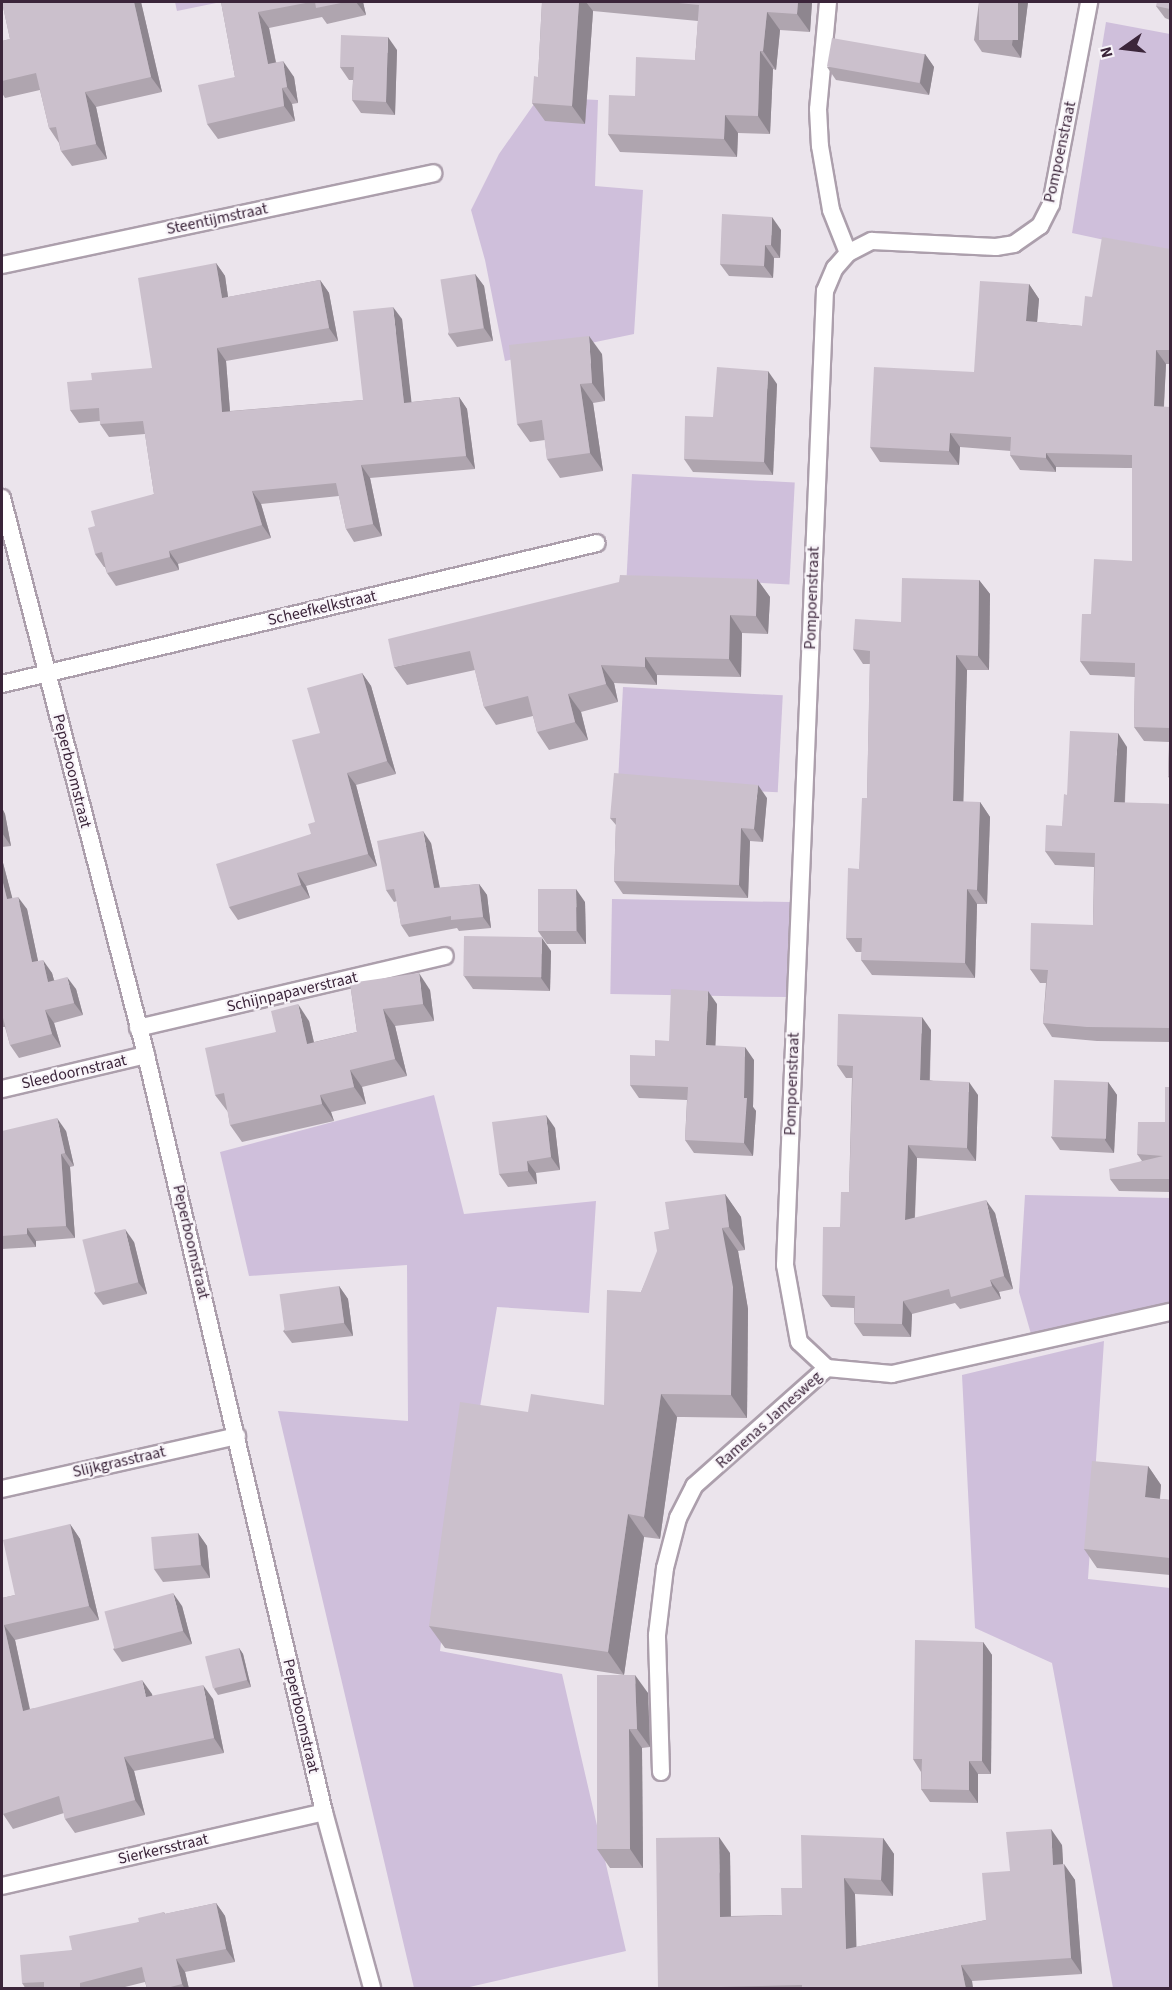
<!DOCTYPE html>
<html>
<head>
<meta charset="utf-8">
<style>
  body { margin:0 }
  #map { position:relative; width:1172px; height:1990px; overflow:hidden; background:#ebe4ec; font-family:"Source Sans 3",sans-serif }
  div>[style] { position:absolute }
  [style*='--x'] { left:calc(var(--x)*1px); top:calc(var(--y)*1px); width:calc(var(--w)*1px); rotate:calc(var(--a)*1deg) }
  .green>* { inset:0; background:#cfbfdb; transform-origin:0 0 }
  .roads { filter:drop-shadow(2px 0 #ac9fac) drop-shadow(-2px 0 #ac9fac) drop-shadow(0 2px #ac9fac) drop-shadow(0 -2px #ac9fac) }
  .service>* { height:16px; margin:-8px; padding:0 8px; transform-origin:8px; border-radius:8px; background:#fff }
  .minor>* { height:16px; margin:-8px; padding:0 8px; transform-origin:8px; border-radius:8px; background:#fff }
  .wall>* { inset:0; background:#afa5af }
  .shaded-wall>* { inset:0; background:#8e868f }
  .building>* { inset:0; background:#cbc0cc; transform-origin:0 0 }
  span { translate:-50% -50%; white-space:nowrap; text-align:center; line-height:1.15; -webkit-text-stroke:4.5px #f8f4f9; paint-order:stroke }
  .street-label { font-size:16px; color:#3b253a }
  .frame { position:absolute; inset:0; border:3px solid #3b253a; pointer-events:none }
  .north { position:absolute; left:1094px; top:18px; width:60px; height:60px; -webkit-text-stroke:4px #f8f4f9; paint-order:stroke; rotate:256deg; font-size:16px; font-weight:700; line-height:24px; text-align:center; color:#3b253a }
  .north::after { content:''; display:block; margin:auto; width:21px; height:27px; background:#3b253a; clip-path:polygon(50% 0,100% 100%,50% 72%,0 100%) }
</style>
</head>
<body>
<div id="map">
  <div class="green">
    <i style="clip-path:polygon(175px 2px,221px 2px,177px 11px)"></i>
    <i style="clip-path:polygon(1106px 22px,1170px 34px,1170px 254px,1072px 233px)"></i>
    <i style="clip-path:polygon(539px 97px,598px 100px,595px 186px,643px 190px,634px 334px,505px 361px,485px 260px,471px 210px,499px 154px)"></i>
    <i style="left:632px;top:474px;width:163px;height:102px;rotate:3deg"></i>
    <i style="left:623px;top:687px;width:160px;height:97px;rotate:3deg"></i>
    <i style="left:612px;top:899px;width:178px;height:95px;rotate:1deg"></i>
    <i style="clip-path:polygon(434px 1095px,464px 1214px,596px 1201px,589px 1313px,497px 1307px,479px 1413px,468px 1426px,440px 1651px,562px 1674px,626px 1951px,465px 1988px,414px 1988px,278px 1411px,408px 1421px,407px 1265px,249px 1276px,220px 1152px)"></i>
    <i style="clip-path:polygon(1025px 1195px,1170px 1198px,1170px 1302px,1031px 1334px,1019px 1292px)"></i>
    <i style="clip-path:polygon(1104px 1341px,1088px 1579px,1170px 1588px,1170px 1988px,1113px 1988px,1052px 1663px,975px 1628px,962px 1375px)"></i>
  </div>
  <div class="roads">
    <div class="service">
      <i style="--x:828;--y:2;--w:107;--a:95.3"></i>
      <i style="--x:818;--y:109;--w:37;--a:87"></i>
      <i style="--x:820;--y:146;--w:65;--a:80.2"></i>
      <i style="--x:831;--y:210;--w:46;--a:68.4"></i>
    </div>
    <div class="minor">
      <i style="--x:2;--y:265;--w:441;--a:-12"></i>
      <i style="--x:2;--y:498;--w:575;--a:75.5"></i>
      <i style="--x:146;--y:1055;--w:778;--a:76.77"></i>
      <i style="--x:324;--y:1812;--w:182;--a:74.7"></i>
      <i style="--x:2;--y:684;--w:611;--a:-13.33"></i>
      <i style="--x:138;--y:1028;--w:315;--a:-13.2"></i>
      <i style="--x:2;--y:1089;--w:148;--a:-13.3"></i>
      <i style="--x:827;--y:1368;--w:38;--a:-137"></i>
      <i style="--x:799;--y:1342;--w:78;--a:-100.3"></i>
      <i style="--x:785;--y:1265;--w:975;--a:-87.65"></i>
      <i style="--x:825;--y:291;--w:25;--a:-67"></i>
      <i style="--x:835;--y:268;--w:20;--a:-49"></i>
      <i style="--x:848;--y:253;--w:27;--a:-27"></i>
      <i style="--x:872;--y:241;--w:124;--a:2.8"></i>
      <i style="--x:996;--y:247;--w:18;--a:-9"></i>
      <i style="--x:1014;--y:244;--w:32;--a:-35"></i>
      <i style="--x:1040;--y:226;--w:25;--a:-63"></i>
      <i style="--x:1051;--y:204;--w:206;--a:-79.3"></i>
      <i style="--x:2;--y:1489;--w:241;--a:-12.7"></i>
      <i style="--x:661;--y:1772;--w:137;--a:-91.7"></i>
      <i style="--x:657;--y:1635;--w:67;--a:-83.2"></i>
      <i style="--x:665;--y:1568;--w:52;--a:-75.4"></i>
      <i style="--x:678;--y:1518;--w:36;--a:-63"></i>
      <i style="--x:694;--y:1486;--w:178;--a:-41.6"></i>
      <i style="--x:827;--y:1368;--w:65;--a:5.3"></i>
      <i style="--x:892;--y:1374;--w:285;--a:-12.6"></i>
      <i style="--x:2;--y:1886;--w:330;--a:-12.9"></i>
    </div>
  </div>
  <div class="wall">
    <i style="clip-path:polygon(2px 2px,144px 2px,141px 2px,162px 92px,96px 107px,107px 159px,72px 166px,61px 151px,59px 143px,49px 128px,40px 90px,5px 98px,2px 93px,2px 41px,10px 39px)"></i>
    <i style="clip-path:polygon(221px 2px,363px 2px,366px 15px,327px 24px,322px 17px,269px 28px,276px 62px,294px 77px,298px 103px,292px 104px,295px 121px,218px 139px,207px 124px,235px 77px)"></i>
    <i style="clip-path:polygon(542px 2px,812px 2px,810px 32px,780px 30px,776px 70px,773px 69px,770px 134px,738px 133px,737px 157px,620px 152px,608px 134px,635px 96px,695px 60px,698px 21px,593px 11px,585px 124px,545px 121px,532px 103px,538px 77px)"></i>
    <i style="clip-path:polygon(979px 2px,1028px 2px,1021px 58px,982px 52px,974px 40px)"></i>
    <i style="clip-path:polygon(1170px 2px,1170px 20px,1165px 18px,1156px 6px)"></i>
    <i style="clip-path:polygon(397px 50px,395px 115px,361px 113px,352px 100px,353px 80px,349px 80px,340px 67px)"></i>
    <i style="clip-path:polygon(925px 54px,934px 67px,929px 95px,836px 80px,827px 67px)"></i>
    <i style="clip-path:polygon(781px 230px,780px 258px,774px 258px,773px 278px,729px 276px,720px 264px)"></i>
    <i style="clip-path:polygon(1170px 249px,1170px 364px,1166px 364px,1164px 407px,1170px 407px,1170px 780px,1168px 776px,1169px 742px,1144px 741px,1134px 727px,1135px 677px,1090px 675px,1080px 661px,1091px 614px,1132px 561px,1132px 468px,1056px 467px,1056px 472px,1020px 470px,1010px 455px,1011px 451px,960px 447px,959px 465px,880px 462px,870px 447px,974px 372px,1029px 284px,1039px 299px,1037px 322px,1082px 326px,1092px 297px)"></i>
    <i style="clip-path:polygon(216px 263px,225px 276px,228px 297px,320px 280px,329px 293px,338px 341px,226px 361px,230px 411px,363px 400px,402px 319px,411px 402px,459px 397px,467px 409px,475px 469px,370px 478px,382px 536px,354px 542px,346px 529px,339px 496px,261px 504px,271px 538px,178px 564px,179px 570px,116px 586px,107px 573px,105px 567px,104px 567px,95px 554px,95px 526px,154px 494px,145px 434px,109px 437px,100px 424px,100px 421px,79px 423px,70px 410px,152px 368px)"></i>
    <i style="clip-path:polygon(475px 274px,484px 286px,493px 341px,457px 347px,448px 334px)"></i>
    <i style="clip-path:polygon(602px 354px,605px 401px,593px 403px,603px 471px,560px 478px,547px 459px,545px 440px,530px 442px,517px 424px)"></i>
    <i style="clip-path:polygon(777px 384px,773px 475px,693px 472px,684px 459px,713px 417px)"></i>
    <i style="clip-path:polygon(757px 579px,770px 597px,768px 634px,742px 633px,741px 677px,657px 675px,657px 685px,614px 683px,618px 702px,581px 712px,588px 740px,549px 750px,537px 732px,533px 716px,496px 725px,484px 707px,475px 670px,407px 685px,394px 667px)"></i>
    <i style="clip-path:polygon(979px 580px,990px 594px,989px 670px,967px 670px,963px 802px,980px 802px,990px 817px,987px 904px,977px 904px,975px 978px,872px 975px,861px 960px,862px 952px,856px 952px,846px 938px,859px 869px,867px 798px,870px 664px,863px 664px,853px 649px)"></i>
    <i style="clip-path:polygon(362px 673px,371px 686px,396px 774px,356px 785px,377px 866px,306px 886px,310px 898px,238px 920px,229px 907px,311px 834px,315px 822px,320px 733px)"></i>
    <i style="clip-path:polygon(1127px 747px,1125px 803px,1170px 804px,1170px 1042px,1097px 1041px,1052px 1037px,1043px 1023px,1046px 983px,1040px 983px,1030px 969px,1093px 925px,1094px 867px,1055px 865px,1045px 851px,1062px 826px,1067px 795px)"></i>
    <i style="clip-path:polygon(767px 798px,763px 842px,750px 841px,748px 898px,623px 894px,614px 881px,616px 825px,610px 818px)"></i>
    <i style="clip-path:polygon(2px 808px,5px 814px,11px 846px,2px 847px)"></i>
    <i style="clip-path:polygon(431px 843px,440px 888px,479px 884px,487px 895px,491px 928px,459px 931px,457px 928px,409px 937px,401px 925px,397px 901px,394px 902px,386px 890px)"></i>
    <i style="clip-path:polygon(2px 859px,12px 898px,27px 909px,38px 961px,52px 973px,54px 980px,76px 989px,83px 1015px,54px 1023px,61px 1047px,19px 1058px,10px 1045px,5px 1027px,2px 1027px)"></i>
    <i style="clip-path:polygon(585px 902px,586px 944px,547px 944px,538px 931px)"></i>
    <i style="clip-path:polygon(551px 951px,550px 991px,473px 989px,464px 976px)"></i>
    <i style="clip-path:polygon(350px 983px,430px 990px,434px 1021px,395px 1026px,407px 1076px,362px 1087px,366px 1104px,331px 1112px,334px 1121px,242px 1142px,230px 1125px,228px 1112px,215px 1095px,276px 1032px,309px 1021px,314px 1042px,357px 1032px)"></i>
    <i style="clip-path:polygon(717px 1004px,715px 1046px,754px 1060px,753px 1107px,756px 1111px,753px 1156px,694px 1153px,685px 1140px,687px 1100px,639px 1098px,630px 1085px,669px 1041px)"></i>
    <i style="clip-path:polygon(931px 1030px,930px 1080px,978px 1095px,976px 1161px,917px 1158px,915px 1218px,995px 1213px,1013px 1289px,999px 1292px,1001px 1299px,960px 1309px,955px 1303px,912px 1314px,911px 1337px,863px 1336px,854px 1323px,854px 1308px,831px 1307px,822px 1295px,849px 1192px,852px 1078px,846px 1078px,837px 1065px)"></i>
    <i style="clip-path:polygon(1108px 1082px,1117px 1095px,1114px 1153px,1060px 1150px,1051px 1137px)"></i>
    <i style="clip-path:polygon(1170px 1087px,1170px 1192px,1119px 1191px,1110px 1179px,1142px 1161px,1137px 1154px,1165px 1122px)"></i>
    <i style="clip-path:polygon(555px 1128px,560px 1170px,536px 1173px,537px 1184px,508px 1187px,499px 1174px)"></i>
    <i style="clip-path:polygon(2px 1131px,66px 1131px,74px 1166px,70px 1167px,75px 1238px,36px 1241px,36px 1247px,2px 1249px)"></i>
    <i style="clip-path:polygon(725px 1194px,741px 1217px,745px 1250px,738px 1251px,748px 1309px,747px 1418px,677px 1417px,660px 1539px,644px 1537px,624px 1675px,648px 1693px,650px 1747px,642px 1748px,643px 1868px,610px 1868px,597px 1849px,624px 1675px,445px 1648px,429px 1626px,528px 1412px,604px 1405px,641px 1292px,669px 1229px)"></i>
    <i style="clip-path:polygon(134px 1242px,147px 1294px,103px 1305px,94px 1293px)"></i>
    <i style="clip-path:polygon(339px 1286px,348px 1299px,353px 1336px,292px 1343px,283px 1331px)"></i>
    <i style="clip-path:polygon(1148px 1466px,1161px 1485px,1160px 1499px,1170px 1500px,1170px 1575px,1097px 1568px,1084px 1549px)"></i>
    <i style="clip-path:polygon(70px 1524px,80px 1539px,99px 1620px,15px 1640px,30px 1709px,152px 1694px,152px 1696px,213px 1699px,224px 1753px,134px 1771px,145px 1815px,75px 1833px,65px 1819px,64px 1813px,13px 1829px,3px 1814px,2px 1598px,15px 1595px)"></i>
    <i style="clip-path:polygon(198px 1533px,207px 1546px,210px 1578px,163px 1582px,154px 1569px)"></i>
    <i style="clip-path:polygon(182px 1606px,192px 1644px,122px 1662px,113px 1649px)"></i>
    <i style="clip-path:polygon(983px 1642px,992px 1655px,991px 1774px,978px 1774px,978px 1803px,930px 1802px,921px 1789px,921px 1772px,913px 1759px)"></i>
    <i style="clip-path:polygon(239px 1648px,243px 1654px,251px 1687px,218px 1695px,214px 1689px)"></i>
    <i style="clip-path:polygon(883px 1838px,894px 1854px,893px 1896px,855px 1894px,856px 1947px,986px 1920px,1010px 1871px,1062px 1845px,1063px 1864px,1075px 1880px,1082px 1974px,972px 1981px,973px 1989px,658px 1989px,730px 1853px,731px 1916px,782px 1915px,802px 1888px)"></i>
    <i style="clip-path:polygon(216px 1903px,225px 1916px,235px 1962px,185px 1972px,189px 1989px,147px 1989px,145px 1982px,117px 1989px,26px 1989px,22px 1983px,72px 1950px,139px 1922px,164px 1912px,165px 1914px)"></i>
  </div>
  <div class="shaded-wall">
    <i style="clip-path:polygon(134px 2px,141px 2px,162px 92px,151px 77px)"></i>
    <i style="clip-path:polygon(356px 2px,363px 2px,366px 15px)"></i>
    <i style="clip-path:polygon(579px 2px,586px 2px,593px 11px,585px 124px,572px 106px)"></i>
    <i style="clip-path:polygon(798px 2px,812px 2px,810px 32px,797px 14px)"></i>
    <i style="clip-path:polygon(1018px 2px,1028px 2px,1021px 58px,1012px 45px)"></i>
    <i style="clip-path:polygon(258px 12px,269px 28px,279px 79px,268px 64px)"></i>
    <i style="clip-path:polygon(767px 12px,780px 30px,776px 70px,763px 51px)"></i>
    <i style="clip-path:polygon(388px 37px,397px 50px,395px 115px,386px 102px)"></i>
    <i style="clip-path:polygon(760px 51px,773px 69px,770px 134px,758px 116px)"></i>
    <i style="clip-path:polygon(925px 54px,934px 67px,929px 95px,920px 83px)"></i>
    <i style="clip-path:polygon(283px 61px,294px 77px,298px 103px,287px 87px)"></i>
    <i style="clip-path:polygon(282px 88px,292px 104px,295px 121px,284px 106px)"></i>
    <i style="clip-path:polygon(85px 92px,96px 107px,107px 159px,96px 144px)"></i>
    <i style="clip-path:polygon(725px 115px,738px 133px,737px 157px,724px 139px)"></i>
    <i style="clip-path:polygon(772px 217px,781px 230px,780px 258px,771px 245px)"></i>
    <i style="clip-path:polygon(765px 245px,774px 258px,773px 278px,764px 266px)"></i>
    <i style="clip-path:polygon(216px 263px,225px 276px,230px 311px,222px 298px)"></i>
    <i style="clip-path:polygon(475px 274px,484px 286px,493px 341px,484px 328px)"></i>
    <i style="clip-path:polygon(320px 280px,329px 293px,338px 341px,329px 328px)"></i>
    <i style="clip-path:polygon(1029px 284px,1039px 299px,1036px 335px,1026px 321px)"></i>
    <i style="clip-path:polygon(393px 307px,402px 319px,413px 415px,404px 403px)"></i>
    <i style="clip-path:polygon(589px 336px,602px 354px,605px 401px,592px 383px)"></i>
    <i style="clip-path:polygon(217px 348px,226px 361px,231px 425px,222px 412px)"></i>
    <i style="clip-path:polygon(1156px 350px,1166px 364px,1163px 420px,1154px 406px)"></i>
    <i style="clip-path:polygon(768px 371px,777px 384px,773px 475px,764px 462px)"></i>
    <i style="clip-path:polygon(580px 384px,593px 403px,603px 471px,590px 453px)"></i>
    <i style="clip-path:polygon(459px 397px,467px 409px,475px 469px,466px 456px)"></i>
    <i style="clip-path:polygon(950px 433px,960px 447px,959px 465px,949px 451px)"></i>
    <i style="clip-path:polygon(1046px 453px,1056px 467px,1056px 472px,1046px 458px)"></i>
    <i style="clip-path:polygon(361px 465px,370px 478px,382px 536px,373px 524px)"></i>
    <i style="clip-path:polygon(252px 491px,261px 504px,271px 538px,262px 525px)"></i>
    <i style="clip-path:polygon(169px 551px,178px 564px,179px 570px,170px 557px)"></i>
    <i style="clip-path:polygon(757px 579px,770px 597px,768px 634px,756px 616px)"></i>
    <i style="clip-path:polygon(979px 580px,990px 594px,989px 670px,978px 656px)"></i>
    <i style="clip-path:polygon(730px 615px,742px 633px,741px 677px,729px 659px)"></i>
    <i style="clip-path:polygon(956px 655px,967px 670px,963px 816px,953px 801px)"></i>
    <i style="clip-path:polygon(645px 657px,657px 675px,657px 685px,645px 667px)"></i>
    <i style="clip-path:polygon(601px 665px,614px 683px,618px 702px,606px 684px)"></i>
    <i style="clip-path:polygon(362px 673px,371px 686px,396px 774px,387px 761px)"></i>
    <i style="clip-path:polygon(568px 694px,581px 712px,588px 740px,575px 722px)"></i>
    <i style="clip-path:polygon(1118px 733px,1127px 747px,1124px 816px,1114px 802px)"></i>
    <i style="clip-path:polygon(347px 773px,356px 785px,377px 866px,368px 854px)"></i>
    <i style="clip-path:polygon(758px 785px,767px 798px,763px 842px,754px 829px)"></i>
    <i style="clip-path:polygon(980px 802px,990px 817px,987px 904px,977px 890px)"></i>
    <i style="clip-path:polygon(2px 808px,5px 814px,11px 846px,2px 833px)"></i>
    <i style="clip-path:polygon(741px 828px,750px 841px,748px 898px,739px 885px)"></i>
    <i style="clip-path:polygon(423px 831px,431px 843px,442px 900px,434px 888px)"></i>
    <i style="clip-path:polygon(2px 859px,16px 912px,7px 899px,2px 879px)"></i>
    <i style="clip-path:polygon(297px 873px,306px 886px,310px 898px,301px 885px)"></i>
    <i style="clip-path:polygon(479px 884px,487px 895px,491px 928px,483px 917px)"></i>
    <i style="clip-path:polygon(576px 889px,585px 902px,586px 944px,577px 931px)"></i>
    <i style="clip-path:polygon(967px 889px,977px 904px,975px 978px,965px 963px)"></i>
    <i style="clip-path:polygon(18px 897px,27px 909px,41px 975px,32px 962px)"></i>
    <i style="clip-path:polygon(542px 938px,551px 951px,550px 991px,541px 978px)"></i>
    <i style="clip-path:polygon(43px 960px,52px 973px,58px 995px,48px 982px)"></i>
    <i style="clip-path:polygon(419px 973px,430px 990px,434px 1021px,423px 1004px)"></i>
    <i style="clip-path:polygon(67px 977px,76px 989px,83px 1015px,74px 1003px)"></i>
    <i style="clip-path:polygon(708px 991px,717px 1004px,715px 1058px,706px 1045px)"></i>
    <i style="clip-path:polygon(298px 1004px,309px 1021px,318px 1061px,307px 1044px)"></i>
    <i style="clip-path:polygon(383px 1009px,395px 1026px,407px 1076px,395px 1059px)"></i>
    <i style="clip-path:polygon(45px 1010px,54px 1023px,61px 1047px,52px 1034px)"></i>
    <i style="clip-path:polygon(922px 1017px,931px 1030px,929px 1093px,920px 1080px)"></i>
    <i style="clip-path:polygon(745px 1047px,754px 1060px,753px 1107px,756px 1111px,753px 1156px,744px 1143px,744px 1098px)"></i>
    <i style="clip-path:polygon(350px 1070px,362px 1087px,366px 1104px,354px 1087px)"></i>
    <i style="clip-path:polygon(969px 1082px,978px 1095px,976px 1161px,967px 1148px)"></i>
    <i style="clip-path:polygon(1108px 1082px,1117px 1095px,1114px 1153px,1105px 1140px)"></i>
    <i style="clip-path:polygon(320px 1095px,331px 1112px,334px 1121px,322px 1104px)"></i>
    <i style="clip-path:polygon(546px 1115px,555px 1128px,560px 1170px,551px 1157px)"></i>
    <i style="clip-path:polygon(57px 1118px,66px 1131px,74px 1166px,65px 1153px)"></i>
    <i style="clip-path:polygon(908px 1145px,917px 1158px,914px 1233px,905px 1220px)"></i>
    <i style="clip-path:polygon(61px 1154px,70px 1167px,75px 1238px,66px 1226px)"></i>
    <i style="clip-path:polygon(527px 1161px,536px 1173px,537px 1184px,528px 1171px)"></i>
    <i style="clip-path:polygon(725px 1194px,741px 1217px,745px 1250px,729px 1227px)"></i>
    <i style="clip-path:polygon(986px 1200px,995px 1213px,1013px 1289px,1004px 1276px)"></i>
    <i style="clip-path:polygon(27px 1228px,36px 1241px,36px 1247px,27px 1234px)"></i>
    <i style="clip-path:polygon(722px 1228px,738px 1251px,748px 1309px,747px 1418px,731px 1395px)"></i>
    <i style="clip-path:polygon(125px 1229px,134px 1242px,147px 1294px,138px 1282px)"></i>
    <i style="clip-path:polygon(990px 1280px,999px 1292px,1001px 1299px,992px 1286px)"></i>
    <i style="clip-path:polygon(339px 1286px,348px 1299px,353px 1336px,344px 1323px)"></i>
    <i style="clip-path:polygon(903px 1301px,912px 1314px,911px 1337px,902px 1324px)"></i>
    <i style="clip-path:polygon(661px 1394px,677px 1417px,660px 1539px,644px 1517px)"></i>
    <i style="clip-path:polygon(1148px 1466px,1161px 1485px,1158px 1516px,1145px 1497px)"></i>
    <i style="clip-path:polygon(628px 1514px,644px 1537px,624px 1675px,608px 1652px)"></i>
    <i style="clip-path:polygon(70px 1524px,80px 1539px,99px 1620px,89px 1606px)"></i>
    <i style="clip-path:polygon(198px 1533px,207px 1546px,210px 1578px,201px 1565px)"></i>
    <i style="clip-path:polygon(173px 1593px,182px 1606px,192px 1644px,183px 1631px)"></i>
    <i style="clip-path:polygon(4px 1625px,15px 1640px,33px 1725px,23px 1711px)"></i>
    <i style="clip-path:polygon(983px 1642px,992px 1655px,991px 1774px,982px 1761px)"></i>
    <i style="clip-path:polygon(239px 1648px,243px 1654px,251px 1687px,247px 1680px)"></i>
    <i style="clip-path:polygon(635px 1675px,648px 1693px,650px 1747px,637px 1729px)"></i>
    <i style="clip-path:polygon(142px 1680px,152px 1694px,156px 1711px,146px 1697px)"></i>
    <i style="clip-path:polygon(203px 1685px,213px 1699px,224px 1753px,214px 1738px)"></i>
    <i style="clip-path:polygon(629px 1729px,642px 1748px,643px 1868px,630px 1849px)"></i>
    <i style="clip-path:polygon(124px 1757px,134px 1771px,145px 1815px,135px 1800px)"></i>
    <i style="clip-path:polygon(969px 1761px,978px 1774px,978px 1803px,969px 1790px)"></i>
    <i style="clip-path:polygon(1051px 1829px,1062px 1845px,1064px 1880px,1053px 1865px)"></i>
    <i style="clip-path:polygon(719px 1837px,730px 1853px,731px 1933px,720px 1917px)"></i>
    <i style="clip-path:polygon(883px 1838px,894px 1854px,893px 1896px,881px 1880px)"></i>
    <i style="clip-path:polygon(1064px 1864px,1075px 1880px,1082px 1974px,1071px 1958px)"></i>
    <i style="clip-path:polygon(844px 1878px,855px 1894px,857px 1965px,846px 1949px)"></i>
    <i style="clip-path:polygon(216px 1903px,225px 1916px,235px 1962px,226px 1949px)"></i>
    <i style="clip-path:polygon(176px 1959px,185px 1972px,189px 1989px,185px 1989px,182px 1984px)"></i>
    <i style="clip-path:polygon(961px 1965px,972px 1981px,973px 1989px,966px 1989px)"></i>
  </div>
  <div class="building">
    <i style="clip-path:polygon(2px 2px,134px 2px,151px 77px,85px 92px,96px 144px,61px 151px,56px 127px,49px 128px,36px 73px,2px 81px,2px 41px,10px 39px)"></i>
    <i style="clip-path:polygon(221px 2px,311px 2px,258px 12px,268px 64px,283px 61px,287px 87px,282px 88px,284px 106px,207px 124px,198px 85px,235px 77px)"></i>
    <i style="clip-path:polygon(315px 2px,346px 2px,316px 8px)"></i>
    <i style="clip-path:polygon(542px 2px,579px 2px,572px 106px,532px 103px,534px 76px,538px 77px)"></i>
    <i style="clip-path:polygon(668px 2px,798px 2px,797px 14px,767px 12px,763px 51px,760px 51px,758px 116px,725px 115px,724px 139px,608px 134px,609px 95px,635px 96px,636px 57px,695px 60px,699px 5px)"></i>
    <i style="left:979px;top:2px;width:39px;height:38px"></i>
    <i style="clip-path:polygon(1157px 2px,1170px 2px,1170px 9px,1156px 6px)"></i>
    <i style="clip-path:polygon(341px 35px,388px 37px,386px 102px,352px 100px,354px 67px,340px 67px)"></i>
    <i style="left:832px;top:38px;width:94px;height:29px;rotate:10deg"></i>
    <i style="clip-path:polygon(722px 214px,772px 217px,771px 245px,765px 245px,764px 266px,720px 264px)"></i>
    <i style="clip-path:polygon(1102px 237px,1170px 249px,1170px 350px,1156px 350px,1154px 406px,1170px 407px,1170px 776px,1168px 776px,1170px 728px,1134px 727px,1135px 663px,1080px 661px,1082px 614px,1091px 614px,1094px 559px,1132px 561px,1132px 455px,1046px 453px,1046px 458px,1010px 455px,1011px 437px,950px 433px,949px 451px,870px 447px,874px 367px,974px 372px,980px 281px,1029px 284px,1026px 321px,1082px 326px,1085px 296px,1092px 297px)"></i>
    <i style="clip-path:polygon(216px 263px,222px 298px,320px 280px,329px 328px,217px 348px,222px 412px,363px 400px,353px 311px,393px 307px,404px 403px,459px 397px,466px 456px,361px 465px,373px 524px,346px 529px,336px 483px,252px 491px,262px 525px,169px 551px,170px 557px,107px 573px,102px 552px,95px 554px,88px 528px,95px 526px,91px 511px,154px 494px,143px 421px,100px 424px,99px 408px,70px 410px,67px 382px,92px 380px,91px 373px,152px 368px,138px 278px)"></i>
    <i style="left:475px;top:274px;width:55px;height:35px;rotate:81deg"></i>
    <i style="clip-path:polygon(589px 336px,592px 383px,580px 384px,590px 453px,547px 459px,542px 420px,517px 424px,509px 345px)"></i>
    <i style="clip-path:polygon(717px 367px,768px 371px,764px 462px,684px 459px,685px 416px,713px 417px)"></i>
    <i style="clip-path:polygon(620px 575px,757px 579px,756px 616px,730px 615px,729px 659px,645px 657px,645px 667px,601px 665px,606px 684px,568px 694px,575px 722px,537px 732px,528px 696px,484px 707px,470px 651px,394px 667px,388px 639px,619px 582px)"></i>
    <i style="clip-path:polygon(902px 578px,979px 580px,978px 656px,956px 655px,953px 801px,980px 802px,977px 890px,967px 889px,965px 963px,861px 960px,862px 938px,846px 938px,848px 868px,859px 869px,862px 798px,867px 798px,870px 651px,853px 649px,855px 619px,901px 622px)"></i>
    <i style="clip-path:polygon(362px 673px,387px 761px,347px 773px,368px 854px,297px 873px,301px 885px,229px 907px,216px 864px,311px 834px,308px 824px,315px 822px,292px 740px,320px 733px,307px 688px)"></i>
    <i style="clip-path:polygon(1070px 731px,1118px 733px,1114px 802px,1170px 804px,1170px 1028px,1087px 1027px,1043px 1023px,1048px 970px,1030px 969px,1031px 923px,1093px 925px,1095px 853px,1045px 851px,1046px 825px,1062px 826px,1064px 794px,1067px 795px)"></i>
    <i style="clip-path:polygon(614px 773px,758px 785px,754px 829px,741px 828px,739px 885px,614px 881px,616px 818px,610px 818px)"></i>
    <i style="clip-path:polygon(423px 831px,434px 888px,479px 884px,483px 917px,451px 920px,451px 916px,401px 925px,394px 889px,386px 890px,377px 841px)"></i>
    <i style="clip-path:polygon(2px 879px,7px 899px,18px 897px,32px 962px,43px 960px,48px 982px,67px 977px,74px 1003px,45px 1010px,52px 1034px,10px 1045px,2px 1014px)"></i>
    <i style="left:538px;top:889px;width:38px;height:42px"></i>
    <i style="left:464px;top:936px;width:78px;height:40px;rotate:1deg"></i>
    <i style="clip-path:polygon(419px 973px,423px 1004px,383px 1009px,395px 1059px,350px 1070px,354px 1087px,320px 1095px,322px 1104px,230px 1125px,224px 1093px,215px 1095px,205px 1048px,276px 1032px,271px 1011px,298px 1004px,307px 1044px,357px 1032px,350px 983px)"></i>
    <i style="clip-path:polygon(671px 989px,708px 991px,706px 1045px,745px 1047px,744px 1098px,747px 1098px,744px 1143px,685px 1140px,688px 1087px,630px 1085px,630px 1055px,655px 1056px,655px 1040px,669px 1041px)"></i>
    <i style="clip-path:polygon(838px 1014px,922px 1017px,920px 1080px,969px 1082px,967px 1148px,908px 1145px,905px 1220px,986px 1200px,1004px 1276px,990px 1280px,992px 1286px,951px 1297px,949px 1289px,903px 1301px,902px 1324px,854px 1323px,855px 1296px,822px 1295px,823px 1227px,840px 1227px,841px 1192px,849px 1192px,853px 1066px,837px 1065px)"></i>
    <i style="left:1054px;top:1080px;width:54px;height:57px;rotate:2deg"></i>
    <i style="clip-path:polygon(1165px 1087px,1170px 1087px,1170px 1179px,1110px 1179px,1109px 1169px,1163px 1156px,1137px 1154px,1138px 1122px,1165px 1122px)"></i>
    <i style="clip-path:polygon(546px 1115px,551px 1157px,527px 1161px,528px 1171px,499px 1174px,492px 1122px)"></i>
    <i style="clip-path:polygon(57px 1118px,65px 1153px,61px 1154px,66px 1226px,27px 1228px,27px 1234px,2px 1236px,2px 1131px)"></i>
    <i style="clip-path:polygon(725px 1194px,729px 1227px,722px 1228px,733px 1287px,731px 1395px,661px 1394px,644px 1517px,628px 1514px,608px 1652px,429px 1626px,460px 1402px,528px 1412px,531px 1394px,604px 1405px,607px 1290px,641px 1292px,657px 1251px,654px 1232px,669px 1229px,665px 1202px)"></i>
    <i style="left:125px;top:1229px;width:55px;height:44px;rotate:76deg"></i>
    <i style="left:339px;top:1286px;width:37px;height:60px;rotate:82deg"></i>
    <i style="clip-path:polygon(1092px 1461px,1148px 1466px,1145px 1497px,1170px 1500px,1170px 1558px,1084px 1549px)"></i>
    <i style="clip-path:polygon(70px 1524px,89px 1606px,4px 1625px,23px 1711px,142px 1680px,146px 1697px,203px 1685px,214px 1738px,124px 1757px,135px 1800px,65px 1819px,59px 1796px,3px 1814px,2px 1810px,2px 1598px,15px 1595px,3px 1540px)"></i>
    <i style="left:198px;top:1533px;width:32px;height:47px;rotate:85deg"></i>
    <i style="left:173px;top:1593px;width:39px;height:71px;rotate:75deg"></i>
    <i style="clip-path:polygon(915px 1640px,983px 1642px,982px 1761px,969px 1761px,969px 1790px,921px 1789px,922px 1759px,913px 1759px)"></i>
    <i style="left:239px;top:1648px;width:33px;height:35px;rotate:76deg"></i>
    <i style="clip-path:polygon(597px 1675px,635px 1675px,637px 1729px,629px 1729px,630px 1849px,597px 1849px)"></i>
    <i style="clip-path:polygon(1051px 1829px,1053px 1865px,1064px 1864px,1071px 1958px,961px 1965px,966px 1989px,802px 1989px,802px 1985px,721px 1987px,721px 1989px,658px 1989px,656px 1838px,719px 1837px,720px 1917px,782px 1915px,781px 1888px,802px 1888px,801px 1835px,883px 1838px,881px 1880px,844px 1878px,846px 1949px,986px 1920px,982px 1873px,1010px 1871px,1006px 1832px)"></i>
    <i style="clip-path:polygon(216px 1903px,226px 1949px,176px 1959px,182px 1984px,163px 1989px,147px 1989px,142px 1967px,80px 1983px,80px 1989px,44px 1989px,44px 1982px,22px 1983px,20px 1955px,72px 1950px,69px 1936px,139px 1922px,138px 1918px,164px 1912px,164px 1914px)"></i>
  </div>
  <div class="street-label">
    <span style="left:1060px;top:152px;rotate:-78deg">Pompoenstraat</span>
    <span style="left:217px;top:219px;rotate:-12deg">Steentijmstraat</span>
    <span style="left:812px;top:598px;rotate:-88deg">Pompoenstraat</span>
    <span style="left:322px;top:608px;rotate:-13deg">Scheefkelkstraat</span>
    <span style="left:72px;top:771px;rotate:76deg">Peperboomstraat</span>
    <span style="left:292px;top:992px;rotate:-13deg">Schijnpapaverstraat</span>
    <span style="left:74px;top:1072px;rotate:-13deg">Sleedoornstraat</span>
    <span style="left:792px;top:1084px;rotate:-88deg">Pompoenstraat</span>
    <span style="left:191px;top:1242px;rotate:77deg">Peperboomstraat</span>
    <span style="left:769px;top:1420px;rotate:-42deg">Ramenas Jamesweg</span>
    <span style="left:119px;top:1462px;rotate:-13deg">Slijkgrasstraat</span>
    <span style="left:301px;top:1716px;rotate:77deg">Peperboomstraat</span>
    <span style="left:163px;top:1849px;rotate:-13deg">Sierkersstraat</span>
  </div>
  <div class="frame"></div>
  <div class="north">N</div>
</div>
</body>
</html>
